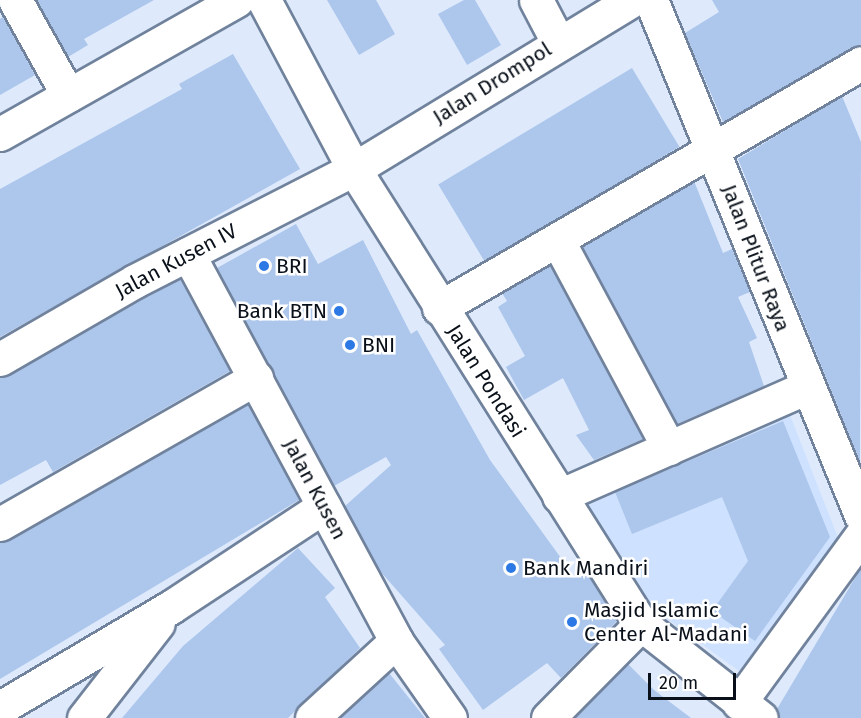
<!DOCTYPE html>
<html>
<head>
<meta charset="utf-8">
<style>
  body { margin:0 }
  #map { position:relative; width:861px; height:718px; overflow:hidden; background:#deeafc; font-family:"Fira Sans",sans-serif }
  div>[style] { position:absolute }
  [style*='--x'] { left:calc(var(--x)*1px); top:calc(var(--y)*1px); width:calc(var(--w)*1px); rotate:calc(var(--a)*1deg) }
  .built>* { inset:0; background:#cee1fe }
  .building>* { inset:0; background:#acc6ec; transform-origin:0 0 }
  .roads { filter:drop-shadow(2px 0 #70829c) drop-shadow(-2px 0 #70829c) drop-shadow(0 2px #70829c) drop-shadow(0 -2px #70829c) }
  .minor>* { height:33px; margin:-16.5px; padding:0 16.5px; transform-origin:16.5px; border-radius:16.5px; background:#fff }
  .dots>* { width:16px; height:16px; translate:-50% -50%; box-sizing:border-box; border:3px solid #fff; border-radius:50% }
  span { translate:-50% -50%; white-space:nowrap; text-align:center; line-height:1.15; -webkit-text-stroke:5px #fff; paint-order:stroke }
  .street-label { font-size:21px; color:#091019 }
  .poi-label { font-size:21px; color:#091019 }
  .left { translate:0 -50%; text-align:left }
  .right { translate:-100% -50%; text-align:right }
  .scale { position:absolute; left:648px; top:673px; width:88px; height:27px; box-sizing:border-box; border:3px solid #091019; border-top:0; padding-left:8px; font-size:18px; line-height:21px; white-space:nowrap; color:#091019; -webkit-text-stroke:4px #fff; paint-order:stroke }
</style>
</head>
<body>
<div id="map">
  <div class="built">
    <i style="clip-path:polygon(790px 415px,839px 540px,739px 671px,641px 600px,583px 499px)"></i>
  </div>
  <div class="building">
    <i style="clip-path:polygon(36px 0,154px 0,84px 39px,88px 45px,68px 57px)"></i>
    <i style="clip-path:polygon(327px 0,376px 0,395px 34px,359px 55px)"></i>
    <i style="clip-path:polygon(464px 0,475px 0,501px 45px,467px 65px,438px 14px)"></i>
    <i style="clip-path:polygon(712px 0,861px 0,861px 44px,723px 122px,685px 33px,719px 12px)"></i>
    <i style="clip-path:polygon(3px 17px,35px 75px,0 95px,0 19px)"></i>
    <i style="clip-path:polygon(233px 54px,300px 169px,0 337px,0 189px,182px 89px,179px 84px)"></i>
    <i style="left:632px;top:68px;width:92px;height:226px;rotate:59deg"></i>
    <i style="clip-path:polygon(842px 96px,861px 142px,860px 462px,738px 159px)"></i>
    <i style="clip-path:polygon(694px 181px,723px 253px,732px 249px,750px 292px,738px 297px,757px 338px,749px 342px,764px 386px,677px 424px,582px 247px)"></i>
    <i style="clip-path:polygon(296px 224px,318px 264px,363px 240px,411px 334px,417px 330px,490px 460px,574px 576px,585px 570px,617px 621px,561px 678px,547px 663px,483px 710px,439px 649px,445px 645px,380px 571px,345px 506px,391px 465px,386px 457px,334px 486px,217px 268px)"></i>
    <i style="clip-path:polygon(550px 265px,643px 439px,594px 460px,576px 435px,589px 430px,563px 378px,524px 400px,506px 367px,525px 356px,498px 307px,507px 301px,502px 293px)"></i>
    <i style="clip-path:polygon(180px 279px,230px 371px,53px 472px,46px 460px,0 485px,0 378px)"></i>
    <i style="clip-path:polygon(248px 404px,299px 500px,0 679px,0 543px)"></i>
    <i style="clip-path:polygon(783px 421px,830px 537px,755px 641px,712px 611px,748px 561px,722px 497px,632px 534px,615px 492px)"></i>
    <i style="clip-path:polygon(298px 548px,335px 588px,325px 597px,360px 648px,294px 712px,288px 718px,122px 718px,183px 646px)"></i>
    <i style="clip-path:polygon(861px 568px,861px 718px,779px 718px,777px 709px)"></i>
    <i style="clip-path:polygon(628px 664px,654px 690px,691px 718px,574px 718px)"></i>
    <i style="clip-path:polygon(389px 673px,425px 718px,341px 718px,341px 717px)"></i>
  </div>
  <div class="roads">
    <div class="minor">
      <i style="--x:15;--y:0;--w:109;--a:60.8"></i>
      <i style="--x:264;--y:0;--w:191;--a:62"></i>
      <i style="--x:354;--y:169;--w:538;--a:57.76"></i>
      <i style="--x:641;--y:624;--w:152;--a:38.1"></i>
      <i style="--x:536;--y:0;--w:47;--a:62.4"></i>
      <i style="--x:651;--y:0;--w:556;--a:67.82"></i>
      <i style="--x:0;--y:134;--w:272;--a:-29.5"></i>
      <i style="--x:558;--y:241;--w:235;--a:61.8"></i>
      <i style="--x:188;--y:254;--w:439;--a:61.7"></i>
      <i style="--x:396;--y:641;--w:94;--a:55"></i>
      <i style="--x:439;--y:308;--w:488;--a:-30.1"></i>
      <i style="--x:0;--y:359;--w:156;--a:-30"></i>
      <i style="--x:135;--y:281;--w:246;--a:-27.1"></i>
      <i style="--x:354;--y:169;--w:325;--a:-31.3"></i>
      <i style="--x:559;--y:496;--w:269;--a:-23.7"></i>
      <i style="--x:0;--y:524;--w:295;--a:-29.7"></i>
      <i style="--x:739;--y:703;--w:207;--a:-53.9"></i>
      <i style="--x:0;--y:708;--w:199;--a:-30.6"></i>
      <i style="--x:171;--y:607;--w:183;--a:-33.4"></i>
      <i style="--x:84;--y:718;--w:120;--a:-52.1"></i>
      <i style="--x:312;--y:718;--w:114;--a:-42.5"></i>
      <i style="--x:548;--y:718;--w:132;--a:-45.3"></i>
    </div>
  </div>
  <div class="dots">
    <i style="left:264px;top:266px;background:#2c79e5"></i>
    <i style="left:339px;top:311px;background:#2c79e5"></i>
    <i style="left:350px;top:345px;background:#2c79e5"></i>
    <i style="left:511px;top:568px;background:#2c79e5"></i>
    <i style="left:572px;top:622px;background:#2c79e5"></i>
  </div>
  <div class="street-label">
    <span style="left:492px;top:83px;rotate:-32deg">Jalan Drompol</span>
    <span style="left:756px;top:258px;rotate:69deg">Jalan Plitur Raya</span>
    <span style="left:176px;top:261px;rotate:-28deg">Jalan Kusen IV</span>
    <span style="left:486px;top:381px;rotate:58deg">Jalan Pondasi</span>
    <span style="left:315px;top:489px;rotate:62deg">Jalan Kusen</span>
  </div>
  <div class="poi-label">
    <span class="left" style="left:276px;top:266px">BRI</span>
    <span class="right" style="left:327px;top:311px">Bank BTN</span>
    <span class="left" style="left:362px;top:345px">BNI</span>
    <span class="left" style="left:523px;top:568px">Bank Mandiri</span>
    <span class="left" style="left:584px;top:622px">Masjid Islamic<br>Center Al-Madani</span>
  </div>
  <div class="scale">20 m</div>
</div>
</body>
</html>
